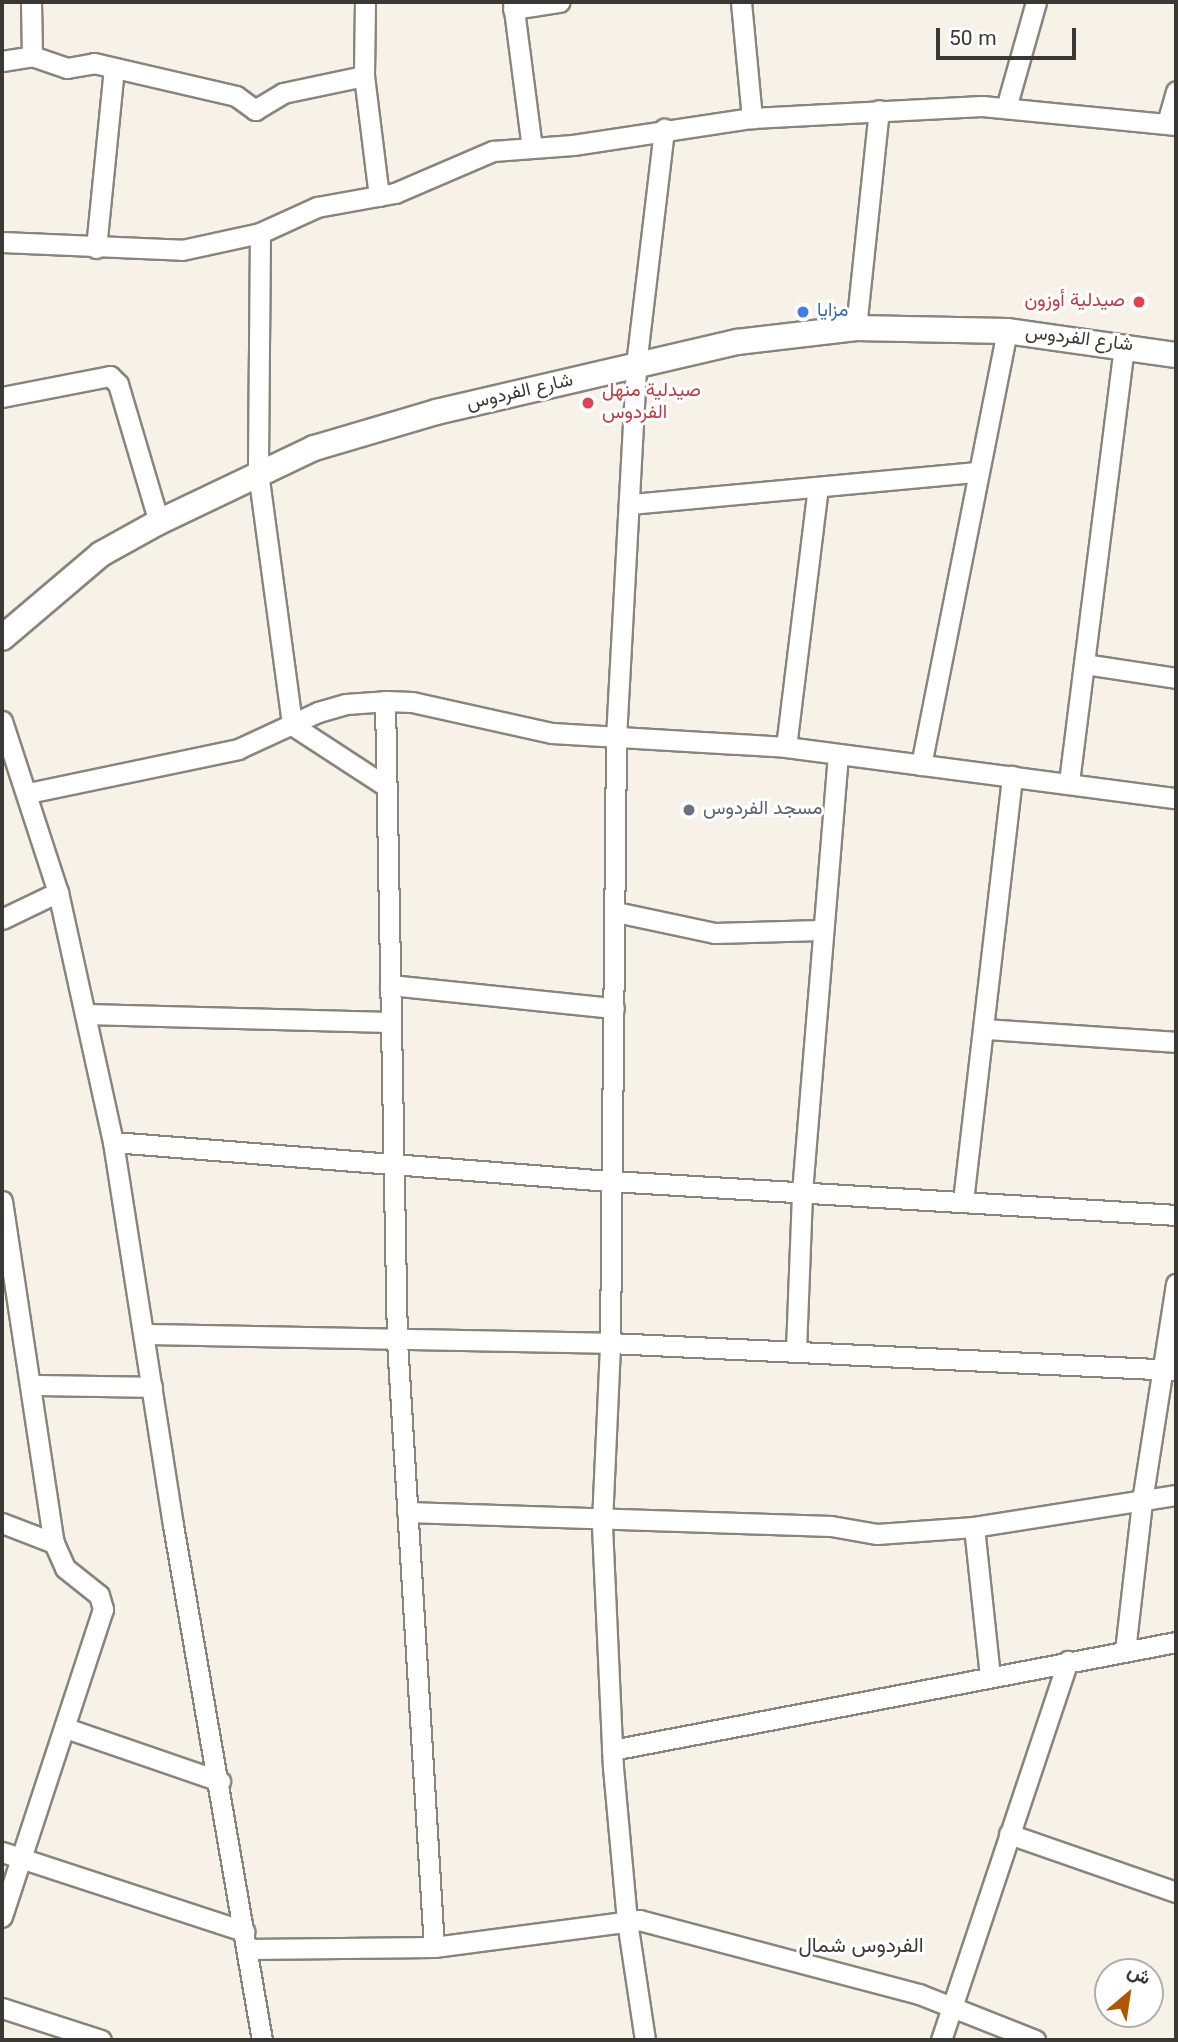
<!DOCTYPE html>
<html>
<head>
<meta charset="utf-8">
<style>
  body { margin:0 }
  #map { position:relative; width:1178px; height:2042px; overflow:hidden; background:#f7f2e8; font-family:Georgia,Vazirmatn,serif }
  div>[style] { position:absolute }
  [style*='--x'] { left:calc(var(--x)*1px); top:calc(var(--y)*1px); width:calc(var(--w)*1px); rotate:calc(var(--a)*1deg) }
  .roads { filter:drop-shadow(2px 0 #89857c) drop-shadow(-2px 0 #89857c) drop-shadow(0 2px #89857c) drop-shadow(0 -2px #89857c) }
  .minor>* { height:19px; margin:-9.5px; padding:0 9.5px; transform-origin:9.5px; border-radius:9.5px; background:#fff }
  .tertiary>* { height:24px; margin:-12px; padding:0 12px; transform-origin:12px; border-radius:12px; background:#fff }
  .dots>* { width:19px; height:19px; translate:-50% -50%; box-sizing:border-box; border:4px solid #fff; border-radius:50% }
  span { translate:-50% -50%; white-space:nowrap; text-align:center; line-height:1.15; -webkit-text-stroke:6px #fff; paint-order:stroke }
  .health-label { font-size:19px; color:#be3a42 }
  .right { translate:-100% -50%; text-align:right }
  .left { translate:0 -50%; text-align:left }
  .shop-label { font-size:19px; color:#366cbe }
  .street-label { font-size:19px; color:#3a3834 }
  .worship-label { font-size:19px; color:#5b616d }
  .neighbourhood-label { font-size:21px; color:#3a3834 }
  .frame { position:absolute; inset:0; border:4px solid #3a3834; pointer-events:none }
  .north { position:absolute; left:1094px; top:1958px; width:70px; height:70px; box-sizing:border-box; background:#fff; border:2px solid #b0afae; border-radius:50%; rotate:29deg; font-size:19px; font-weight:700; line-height:28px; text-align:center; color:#3a3834 }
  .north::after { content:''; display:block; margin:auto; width:24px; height:32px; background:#b25500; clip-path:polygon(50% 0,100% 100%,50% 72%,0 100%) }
  .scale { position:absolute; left:936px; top:28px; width:140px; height:32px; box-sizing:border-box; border:4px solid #3a3834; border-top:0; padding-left:9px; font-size:21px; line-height:24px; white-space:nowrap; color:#3a3834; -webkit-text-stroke:5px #fff; paint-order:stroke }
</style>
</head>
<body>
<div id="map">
  <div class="roads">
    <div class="minor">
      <i style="--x:31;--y:2;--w:54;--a:88.9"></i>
      <i style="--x:365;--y:2;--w:74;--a:90.8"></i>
      <i style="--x:364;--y:76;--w:121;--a:82.9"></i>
      <i style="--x:513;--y:2;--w:147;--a:82.6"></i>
      <i style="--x:741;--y:2;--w:117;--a:84.6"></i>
      <i style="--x:513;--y:9;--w:47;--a:-8.7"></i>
      <i style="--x:2;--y:61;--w:30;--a:-9"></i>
      <i style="--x:32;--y:56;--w:37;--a:19"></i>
      <i style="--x:67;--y:68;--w:27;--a:-10"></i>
      <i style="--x:94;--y:63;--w:146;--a:13.1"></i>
      <i style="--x:236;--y:96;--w:24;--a:36"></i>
      <i style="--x:255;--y:110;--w:33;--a:-31"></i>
      <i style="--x:283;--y:93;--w:83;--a:-11.9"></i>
      <i style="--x:1006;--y:108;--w:110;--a:-74.2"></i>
      <i style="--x:1167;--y:123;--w:33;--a:-74"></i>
      <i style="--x:260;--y:233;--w:239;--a:90.5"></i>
      <i style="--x:258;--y:472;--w:255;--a:82.3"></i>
      <i style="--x:292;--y:725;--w:113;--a:33.1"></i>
      <i style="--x:2;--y:242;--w:180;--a:2.5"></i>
      <i style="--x:182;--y:250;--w:80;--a:-12.3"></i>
      <i style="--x:260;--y:233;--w:63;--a:-24.5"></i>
      <i style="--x:317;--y:207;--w:79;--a:-10.2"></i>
      <i style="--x:395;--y:193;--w:107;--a:-23.2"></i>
      <i style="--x:493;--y:151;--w:80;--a:-4.3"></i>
      <i style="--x:573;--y:145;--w:181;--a:-8.6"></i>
      <i style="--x:752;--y:118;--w:230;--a:-3"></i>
      <i style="--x:982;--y:106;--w:195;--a:5.6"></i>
      <i style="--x:96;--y:248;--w:181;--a:-84.3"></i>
      <i style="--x:856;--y:328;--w:219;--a:-84"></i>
      <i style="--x:2;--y:397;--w:110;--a:-11"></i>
      <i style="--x:110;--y:376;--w:11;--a:45"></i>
      <i style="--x:118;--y:384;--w:144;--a:73.5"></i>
      <i style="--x:631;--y:504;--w:346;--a:-5.3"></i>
      <i style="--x:1085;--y:664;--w:92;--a:8.7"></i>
      <i style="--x:385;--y:701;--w:640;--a:88.93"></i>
      <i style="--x:397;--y:1341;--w:607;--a:86.51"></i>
      <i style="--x:2;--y:721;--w:180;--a:71.9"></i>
      <i style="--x:58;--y:892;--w:256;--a:77.6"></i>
      <i style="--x:113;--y:1142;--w:388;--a:81.1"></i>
      <i style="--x:173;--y:1525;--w:523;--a:80.2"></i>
      <i style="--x:786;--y:747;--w:261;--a:-83"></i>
      <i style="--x:921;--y:765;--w:442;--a:-78.8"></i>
      <i style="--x:1069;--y:782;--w:440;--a:-82.8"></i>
      <i style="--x:28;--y:793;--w:215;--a:-11.8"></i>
      <i style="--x:238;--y:749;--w:88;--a:-24.8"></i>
      <i style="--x:318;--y:712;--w:29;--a:-16"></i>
      <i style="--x:346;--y:704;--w:39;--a:-4"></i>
      <i style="--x:385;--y:701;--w:27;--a:2"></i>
      <i style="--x:412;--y:702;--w:143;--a:12.5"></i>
      <i style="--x:552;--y:733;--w:234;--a:3.4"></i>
      <i style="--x:786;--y:747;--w:393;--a:7.5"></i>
      <i style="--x:616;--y:912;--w:101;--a:12"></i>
      <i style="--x:715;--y:933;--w:105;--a:-1.6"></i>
      <i style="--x:2;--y:919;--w:62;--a:-25.7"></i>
      <i style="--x:390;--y:985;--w:225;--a:5.9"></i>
      <i style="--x:86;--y:1014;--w:303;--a:1.5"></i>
      <i style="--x:986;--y:1029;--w:190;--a:3.9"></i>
      <i style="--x:113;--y:1142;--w:500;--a:4.5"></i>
      <i style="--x:611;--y:1181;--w:566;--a:3.44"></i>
      <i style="--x:2;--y:1201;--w:346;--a:81.4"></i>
      <i style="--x:963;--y:1201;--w:428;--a:-83.4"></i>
      <i style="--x:145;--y:1334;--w:465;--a:1.1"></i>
      <i style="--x:610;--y:1343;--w:567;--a:2.73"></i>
      <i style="--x:796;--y:1350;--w:158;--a:-87.8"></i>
      <i style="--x:802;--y:1192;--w:439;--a:-85.3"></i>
      <i style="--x:31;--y:1385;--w:121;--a:0.9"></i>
      <i style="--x:407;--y:1512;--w:424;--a:1.9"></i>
      <i style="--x:831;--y:1526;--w:47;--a:9.9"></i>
      <i style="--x:877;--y:1534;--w:97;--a:-4.1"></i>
      <i style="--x:974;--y:1527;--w:205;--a:-9"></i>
      <i style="--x:2;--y:1523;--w:56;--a:21"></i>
      <i style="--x:54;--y:1543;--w:27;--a:66"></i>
      <i style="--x:65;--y:1568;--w:43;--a:38.5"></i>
      <i style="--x:99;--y:1595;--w:15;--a:74"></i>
      <i style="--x:103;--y:1609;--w:324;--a:108.2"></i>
      <i style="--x:974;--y:1527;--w:150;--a:83.9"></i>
      <i style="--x:1125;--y:1651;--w:151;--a:-83.5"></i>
      <i style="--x:1142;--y:1501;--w:220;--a:-81.1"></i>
      <i style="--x:66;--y:1728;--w:163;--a:19"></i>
      <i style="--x:612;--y:1750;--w:574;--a:-10.84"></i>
      <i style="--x:1009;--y:1834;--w:177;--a:19.2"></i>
      <i style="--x:2;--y:1852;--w:255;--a:18.1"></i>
      <i style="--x:249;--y:1949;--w:185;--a:-0.6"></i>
      <i style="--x:434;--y:1947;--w:207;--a:-7.5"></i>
      <i style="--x:639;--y:1920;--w:290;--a:14.8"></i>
      <i style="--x:919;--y:1994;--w:125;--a:21.6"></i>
      <i style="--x:2;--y:2008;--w:104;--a:17.9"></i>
      <i style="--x:645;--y:2040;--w:120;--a:-98.6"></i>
      <i style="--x:627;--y:1921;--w:154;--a:-95.2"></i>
      <i style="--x:613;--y:1768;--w:246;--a:-92.6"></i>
      <i style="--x:602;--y:1522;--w:179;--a:-87.4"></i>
      <i style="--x:610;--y:1343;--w:605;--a:-89.43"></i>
      <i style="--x:616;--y:738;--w:374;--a:-86.9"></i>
      <i style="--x:636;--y:365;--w:238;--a:-83.2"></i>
      <i style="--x:941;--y:2040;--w:400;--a:-71.5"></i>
    </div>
    <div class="tertiary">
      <i style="--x:2;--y:638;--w:130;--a:-40.3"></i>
      <i style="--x:101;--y:554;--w:66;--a:-28.9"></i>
      <i style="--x:159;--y:522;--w:172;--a:-25.5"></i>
      <i style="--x:314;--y:448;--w:127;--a:-16.4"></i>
      <i style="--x:436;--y:412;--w:309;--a:-13.1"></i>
      <i style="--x:737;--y:342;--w:120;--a:-6.7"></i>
      <i style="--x:856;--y:328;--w:151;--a:1.1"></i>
      <i style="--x:1007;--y:331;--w:171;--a:8.1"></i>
    </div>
  </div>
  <div class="dots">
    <i style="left:1139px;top:302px;background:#e0444e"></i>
    <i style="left:803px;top:312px;background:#3f7fe0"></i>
    <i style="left:588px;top:403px;background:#e0444e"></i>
    <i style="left:689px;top:810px;background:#6b7280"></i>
  </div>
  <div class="health-label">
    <span class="right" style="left:1125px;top:302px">صيدلية أوزون</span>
    <span class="left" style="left:602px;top:403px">صيدلية منهل<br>الفردوس</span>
  </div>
  <div class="shop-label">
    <span class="left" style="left:817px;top:312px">مزايا</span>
  </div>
  <div class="street-label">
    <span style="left:1079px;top:340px;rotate:7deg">شارع الفردوس</span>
    <span style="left:520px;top:393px;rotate:-13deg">شارع الفردوس</span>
  </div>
  <div class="worship-label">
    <span class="left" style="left:703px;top:810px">مسجد الفردوس</span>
  </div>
  <div class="neighbourhood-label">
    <span style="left:861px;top:1947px">الفردوس شمال</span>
  </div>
  <div class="frame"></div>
  <div class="north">ش</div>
  <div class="scale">50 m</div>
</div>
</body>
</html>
